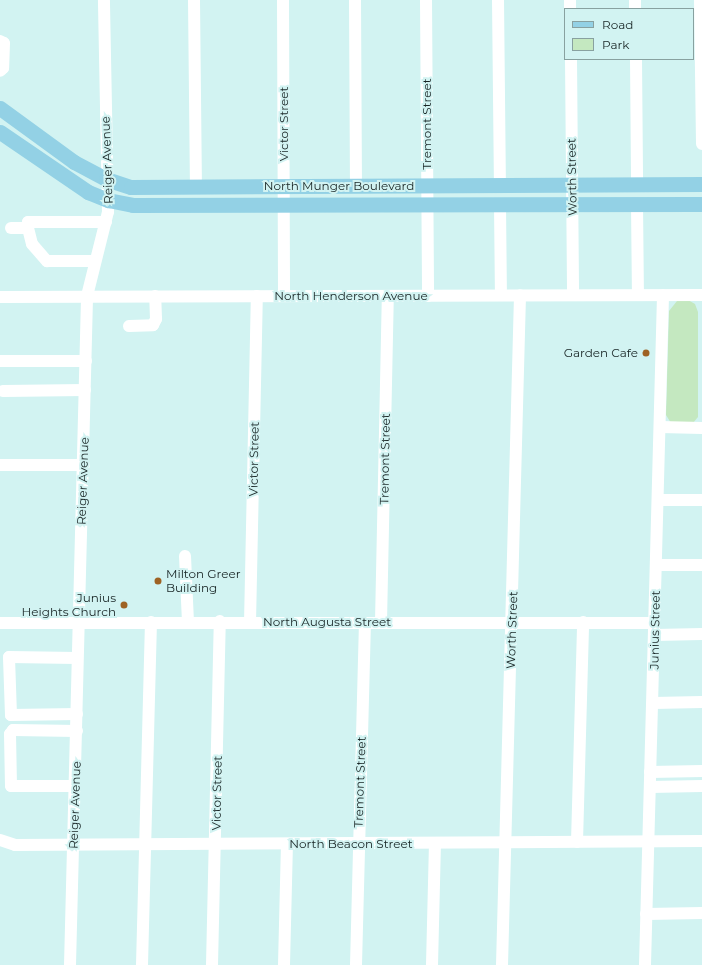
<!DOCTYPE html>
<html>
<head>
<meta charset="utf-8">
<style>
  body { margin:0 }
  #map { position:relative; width:702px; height:965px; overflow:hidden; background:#d2f3f2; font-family:Montserrat,sans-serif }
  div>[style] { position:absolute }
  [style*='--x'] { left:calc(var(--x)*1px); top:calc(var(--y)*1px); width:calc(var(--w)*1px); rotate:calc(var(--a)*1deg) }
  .green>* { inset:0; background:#c4e8c0 }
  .minor>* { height:12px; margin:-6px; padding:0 6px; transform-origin:6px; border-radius:6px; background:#fff }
  .major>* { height:15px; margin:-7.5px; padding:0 7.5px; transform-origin:7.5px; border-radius:7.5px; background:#93d1e5 }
  .dots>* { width:11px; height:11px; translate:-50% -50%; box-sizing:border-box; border:2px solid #d2f3f2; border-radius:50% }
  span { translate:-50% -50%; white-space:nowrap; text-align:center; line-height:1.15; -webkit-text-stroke:4px #d2f3f2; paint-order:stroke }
  .street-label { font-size:12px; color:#182525 }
  .poi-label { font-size:12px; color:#182525 }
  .right { translate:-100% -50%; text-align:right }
  .left { translate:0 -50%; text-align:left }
  .legend { position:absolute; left:564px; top:8px; width:130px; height:52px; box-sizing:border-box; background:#d2f3f2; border:1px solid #88a1a0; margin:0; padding:5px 7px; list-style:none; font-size:12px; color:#182525 }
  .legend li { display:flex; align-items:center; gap:8px; height:20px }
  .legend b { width:20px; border:1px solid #88a1a0 }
</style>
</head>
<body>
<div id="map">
  <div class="green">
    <i style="clip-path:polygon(688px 300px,695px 304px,698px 312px,698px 417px,693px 423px,671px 423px,666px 415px,669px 311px,677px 301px)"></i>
  </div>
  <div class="minor">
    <i style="--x:194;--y:0;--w:186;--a:89.4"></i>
    <i style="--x:283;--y:0;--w:296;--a:89.8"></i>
    <i style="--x:355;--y:0;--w:186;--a:89.7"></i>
    <i style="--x:426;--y:0;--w:296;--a:89.6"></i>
    <i style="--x:498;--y:0;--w:185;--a:89.4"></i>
    <i style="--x:570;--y:0;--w:9;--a:90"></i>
    <i style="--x:635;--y:0;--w:9;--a:90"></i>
    <i style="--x:700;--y:0;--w:144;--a:89.2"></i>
    <i style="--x:0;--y:41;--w:4;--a:27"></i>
    <i style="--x:4;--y:43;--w:25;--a:92"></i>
    <i style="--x:3;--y:68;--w:4;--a:135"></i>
    <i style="--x:571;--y:59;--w:236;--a:89.5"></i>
    <i style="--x:636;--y:59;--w:125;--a:89.5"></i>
    <i style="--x:637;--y:204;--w:91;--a:89.4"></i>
    <i style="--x:500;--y:205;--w:90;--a:89.4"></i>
    <i style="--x:11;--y:228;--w:17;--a:0"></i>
    <i style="--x:28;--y:228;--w:16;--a:76"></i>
    <i style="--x:32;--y:244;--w:23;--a:49"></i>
    <i style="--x:47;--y:261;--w:48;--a:0"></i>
    <i style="--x:28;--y:228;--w:6;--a:-90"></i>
    <i style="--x:28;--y:222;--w:78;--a:0"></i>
    <i style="--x:0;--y:297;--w:702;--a:-0.16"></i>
    <i style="--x:129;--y:326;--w:24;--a:-2"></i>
    <i style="--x:153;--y:325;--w:7;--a:-63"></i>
    <i style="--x:156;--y:319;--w:23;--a:-92"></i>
    <i style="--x:0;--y:361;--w:86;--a:0"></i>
    <i style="--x:3;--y:391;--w:82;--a:-0.7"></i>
    <i style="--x:660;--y:427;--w:42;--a:1.4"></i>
    <i style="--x:0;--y:465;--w:84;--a:0"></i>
    <i style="--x:658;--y:500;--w:44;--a:0"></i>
    <i style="--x:185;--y:556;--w:66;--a:87.4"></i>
    <i style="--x:656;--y:565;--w:46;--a:0"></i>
    <i style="--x:381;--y:622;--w:326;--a:-88.8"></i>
    <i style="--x:0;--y:623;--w:655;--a:0"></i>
    <i style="--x:250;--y:623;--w:327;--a:-88.8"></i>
    <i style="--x:655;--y:635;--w:47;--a:-1.2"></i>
    <i style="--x:653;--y:703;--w:49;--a:-1.2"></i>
    <i style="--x:77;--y:714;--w:66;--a:179.1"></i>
    <i style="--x:11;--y:715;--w:58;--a:-92"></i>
    <i style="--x:9;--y:657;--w:68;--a:0.8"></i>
    <i style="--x:650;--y:772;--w:52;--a:-1.1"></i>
    <i style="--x:75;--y:786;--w:64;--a:180"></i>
    <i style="--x:11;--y:786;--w:52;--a:-91.1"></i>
    <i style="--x:10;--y:734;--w:5;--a:-53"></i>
    <i style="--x:13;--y:730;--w:64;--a:0.9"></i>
    <i style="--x:650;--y:787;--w:52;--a:-1.1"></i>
    <i style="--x:0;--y:840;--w:16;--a:18"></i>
    <i style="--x:15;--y:845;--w:687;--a:-0.33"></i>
    <i style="--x:577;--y:842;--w:220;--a:-88.4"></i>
    <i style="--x:646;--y:914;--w:56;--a:-1"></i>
    <i style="--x:70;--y:965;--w:669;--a:-88.54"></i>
    <i style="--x:87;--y:296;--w:87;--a:-76"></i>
    <i style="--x:108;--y:212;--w:212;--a:-91.1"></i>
    <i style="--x:142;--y:965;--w:343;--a:-88.5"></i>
    <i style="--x:212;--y:965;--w:344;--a:-88.7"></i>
    <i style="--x:284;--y:965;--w:120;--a:-88.6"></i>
    <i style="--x:356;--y:965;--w:342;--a:-88.5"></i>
    <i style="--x:432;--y:965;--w:121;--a:-88.6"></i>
    <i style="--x:502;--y:965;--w:670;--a:-88.46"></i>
    <i style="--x:645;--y:965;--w:670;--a:-88.46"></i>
  </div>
  <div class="major">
    <i style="--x:0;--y:108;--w:92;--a:36.1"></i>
    <i style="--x:74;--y:162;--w:36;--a:28"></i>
    <i style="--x:106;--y:179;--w:26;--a:18"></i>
    <i style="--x:131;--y:187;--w:571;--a:-0.3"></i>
    <i style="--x:0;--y:132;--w:107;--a:34.3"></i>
    <i style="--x:88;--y:192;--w:22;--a:22"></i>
    <i style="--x:108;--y:200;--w:25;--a:11"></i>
    <i style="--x:133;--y:205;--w:569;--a:-0.1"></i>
  </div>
  <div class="dots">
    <i style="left:646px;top:353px;background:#9e6224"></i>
    <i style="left:158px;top:581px;background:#9e6224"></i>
    <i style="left:124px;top:605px;background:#9e6224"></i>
  </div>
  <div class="street-label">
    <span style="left:284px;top:124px;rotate:-90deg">Victor Street</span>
    <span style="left:427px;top:124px;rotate:-90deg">Tremont Street</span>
    <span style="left:107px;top:160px;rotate:-92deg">Reiger Avenue</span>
    <span style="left:572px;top:177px;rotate:-91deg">Worth Street</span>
    <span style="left:339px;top:186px">North Munger Boulevard</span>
    <span style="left:351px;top:296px">North Henderson Avenue</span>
    <span style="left:254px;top:459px;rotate:-89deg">Victor Street</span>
    <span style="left:385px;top:459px;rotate:-89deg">Tremont Street</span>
    <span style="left:83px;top:481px;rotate:-88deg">Reiger Avenue</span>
    <span style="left:327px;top:622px">North Augusta Street</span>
    <span style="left:512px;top:630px;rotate:-88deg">Worth Street</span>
    <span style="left:655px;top:630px;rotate:-89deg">Junius Street</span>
    <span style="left:360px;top:782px;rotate:-88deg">Tremont Street</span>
    <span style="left:217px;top:793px;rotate:-89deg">Victor Street</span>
    <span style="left:75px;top:805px;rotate:-88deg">Reiger Avenue</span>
    <span style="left:351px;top:844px">North Beacon Street</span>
  </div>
  <div class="poi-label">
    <span class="right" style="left:638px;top:353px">Garden Cafe</span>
    <span class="left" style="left:166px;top:581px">Milton Greer<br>Building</span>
    <span class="right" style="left:116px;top:605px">Junius<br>Heights Church</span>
  </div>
  <ul class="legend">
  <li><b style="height:5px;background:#93d1e5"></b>Road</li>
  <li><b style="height:11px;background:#c4e8c0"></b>Park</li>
  </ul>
</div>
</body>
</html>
